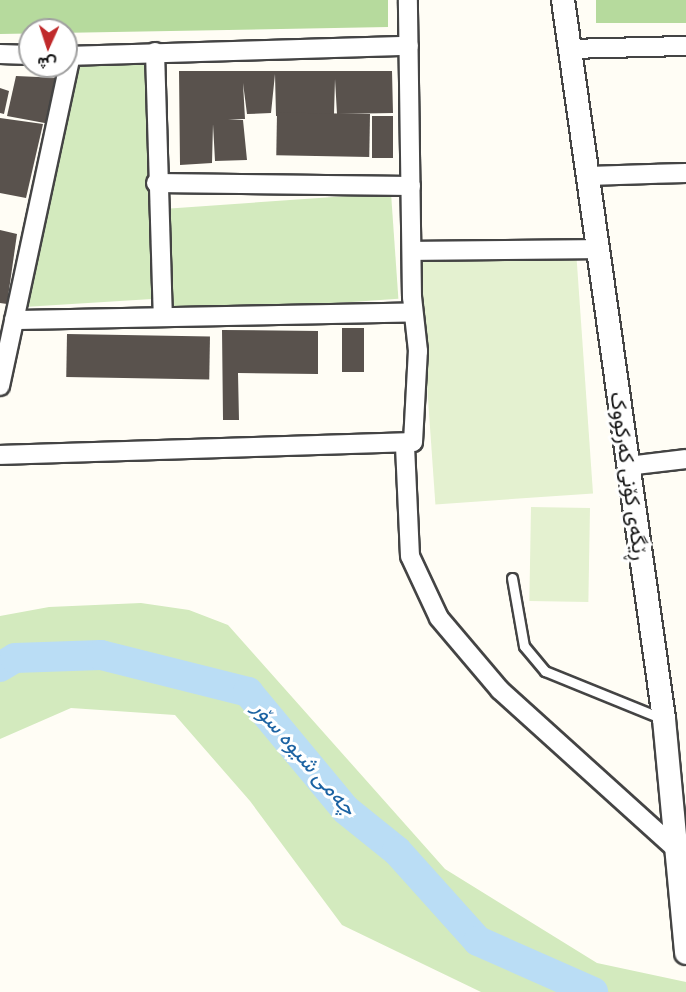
<!DOCTYPE html>
<html>
<head>
<meta charset="utf-8">
<style>
  body { margin:0 }
  #map { position:relative; width:686px; height:992px; overflow:hidden; background:#fffdf5; font-family:"Source Serif 4",Vazirmatn,serif }
  div>[style] { position:absolute }
  [style*='--x'] { left:calc(var(--x)*1px); top:calc(var(--y)*1px); width:calc(var(--w)*1px); rotate:calc(var(--a)*1deg) }
  .green>* { inset:0; background:#d3eabe; transform-origin:0 0 }
  .forest>* { inset:0; background:#b6da9d; transform-origin:0 0 }
  .pitch>* { inset:0; background:#e4f1d0; transform-origin:0 0 }
  .river>* { height:30px; margin:-15px; padding:0 15px; transform-origin:15px; border-radius:15px; background:#baddf5 }
  .building>* { inset:0; background:#59524d; transform-origin:0 0 }
  .roads { filter:drop-shadow(2px 0 #444) drop-shadow(-2px 0 #444) drop-shadow(0 2px #444) drop-shadow(0 -2px #444) }
  .service>* { height:9px; margin:-4.5px; padding:0 4.5px; transform-origin:4.5px; border-radius:4.5px; background:#fff }
  .minor>* { height:18px; margin:-9px; padding:0 9px; transform-origin:9px; border-radius:9px; background:#fff }
  .tertiary>* { height:22px; margin:-11px; padding:0 11px; transform-origin:11px; border-radius:11px; background:#fff }
  span { translate:-50% -50%; white-space:nowrap; text-align:center; line-height:1.15; -webkit-text-stroke:6px #fff; paint-order:stroke }
  .street-label { font-size:21px; color:#111 }
  .water-label { font-size:22px; color:#1b62a2; font-style:italic }
  .north { position:absolute; left:18px; top:18px; width:60px; height:60px; box-sizing:border-box; background:#fff; border:2px solid #a0a0a0; border-radius:50%; rotate:183deg; font-size:16px; font-weight:700; line-height:24px; text-align:center; color:#111 }
  .north::after { content:''; display:block; margin:auto; width:21px; height:27px; background:#c02a2b; clip-path:polygon(50% 0,100% 100%,50% 72%,0 100%) }
</style>
</head>
<body>
<div id="map">
  <div class="green">
    <i style="clip-path:polygon(69px 63px,148px 65px,152px 299px,24px 307px)"></i>
    <i style="left:391px;top:193px;width:106px;height:225px;rotate:86deg"></i>
    <i style="clip-path:polygon(141px 603px,189px 610px,228px 625px,445px 869px,597px 963px,686px 982px,686px 992px,481px 992px,342px 925px,250px 801px,175px 715px,71px 708px,0 739px,0 616px,49px 607px)"></i>
  </div>
  <div class="forest">
    <i style="clip-path:polygon(0 0,388px 0,388px 27px,0 34px)"></i>
    <i style="left:596px;top:0;width:90px;height:23px"></i>
  </div>
  <div class="pitch">
    <i style="left:576px;top:250px;width:244px;height:158px;rotate:86deg"></i>
    <i style="left:531px;top:507px;width:59px;height:94px;rotate:1deg"></i>
  </div>
  <div class="river">
    <i style="--x:0;--y:667;--w:17;--a:-31"></i>
    <i style="--x:15;--y:658;--w:86;--a:-2"></i>
    <i style="--x:101;--y:655;--w:152;--a:14.1"></i>
    <i style="--x:248;--y:692;--w:153;--a:50.3"></i>
    <i style="--x:346;--y:810;--w:65;--a:38.8"></i>
    <i style="--x:397;--y:851;--w:121;--a:48"></i>
    <i style="--x:478;--y:941;--w:126;--a:23.9"></i>
  </div>
  <div class="building">
    <i style="clip-path:polygon(179px 71px,392px 71px,393px 113px,337px 114px,335px 79px,334px 114px,276px 116px,275px 74px,271px 113px,247px 114px,243px 83px,245px 119px,228px 119px,243px 120px,247px 160px,215px 161px,213px 124px,212px 163px,180px 165px)"></i>
    <i style="clip-path:polygon(16px 76px,60px 78px,50px 124px,7px 116px)"></i>
    <i style="clip-path:polygon(0 88px,9px 91px,4px 114px,0 113px)"></i>
    <i style="left:370px;top:114px;width:43px;height:93px;rotate:91deg"></i>
    <i style="left:372px;top:116px;width:21px;height:42px"></i>
    <i style="clip-path:polygon(0 118px,43px 124px,26px 198px,0 193px)"></i>
    <i style="clip-path:polygon(0 230px,17px 234px,7px 304px,0 303px)"></i>
    <i style="left:342px;top:328px;width:22px;height:44px"></i>
    <i style="clip-path:polygon(222px 330px,318px 331px,318px 374px,238px 373px,239px 420px,223px 420px)"></i>
    <i style="left:67px;top:334px;width:143px;height:43px;rotate:1deg"></i>
  </div>
  <div class="roads">
    <div class="service">
      <i style="--x:512;--y:578;--w:69;--a:80"></i>
      <i style="--x:524;--y:646;--w:33;--a:50"></i>
      <i style="--x:545;--y:671;--w:125;--a:22.1"></i>
    </div>
    <div class="minor">
      <i style="--x:569;--y:49;--w:117;--a:-1.5"></i>
      <i style="--x:155;--y:52;--w:264;--a:88.3"></i>
      <i style="--x:0;--y:54;--w:30;--a:2"></i>
      <i style="--x:66;--y:56;--w:343;--a:-1.7"></i>
      <i style="--x:588;--y:176;--w:98;--a:-1.8"></i>
      <i style="--x:156;--y:183;--w:255;--a:0.7"></i>
      <i style="--x:413;--y:251;--w:184;--a:-0.6"></i>
      <i style="--x:14;--y:320;--w:399;--a:-1.1"></i>
      <i style="--x:0;--y:386;--w:338;--a:-77.9"></i>
      <i style="--x:405;--y:446;--w:110;--a:87.4"></i>
      <i style="--x:410;--y:556;--w:68;--a:64.9"></i>
      <i style="--x:439;--y:618;--w:94;--a:49.7"></i>
      <i style="--x:500;--y:690;--w:239;--a:42.1"></i>
      <i style="--x:0;--y:455;--w:413;--a:-1.8"></i>
      <i style="--x:413;--y:442;--w:91;--a:-86.9"></i>
      <i style="--x:418;--y:351;--w:54;--a:-96.3"></i>
      <i style="--x:412;--y:297;--w:297;--a:-90.8"></i>
      <i style="--x:627;--y:466;--w:59;--a:-6.8"></i>
    </div>
    <div class="tertiary">
      <i style="--x:563;--y:0;--w:726;--a:82"></i>
      <i style="--x:664;--y:719;--w:235;--a:84.6"></i>
    </div>
  </div>
  <div class="street-label">
    <span style="left:629px;top:476px;rotate:82deg">ڕێگەی کۆنی کەرکووک</span>
  </div>
  <div class="water-label">
    <span style="left:305px;top:758px;rotate:49deg">چەمی شیوە سۆر</span>
  </div>
  <div class="north">ش</div>
</div>
</body>
</html>
